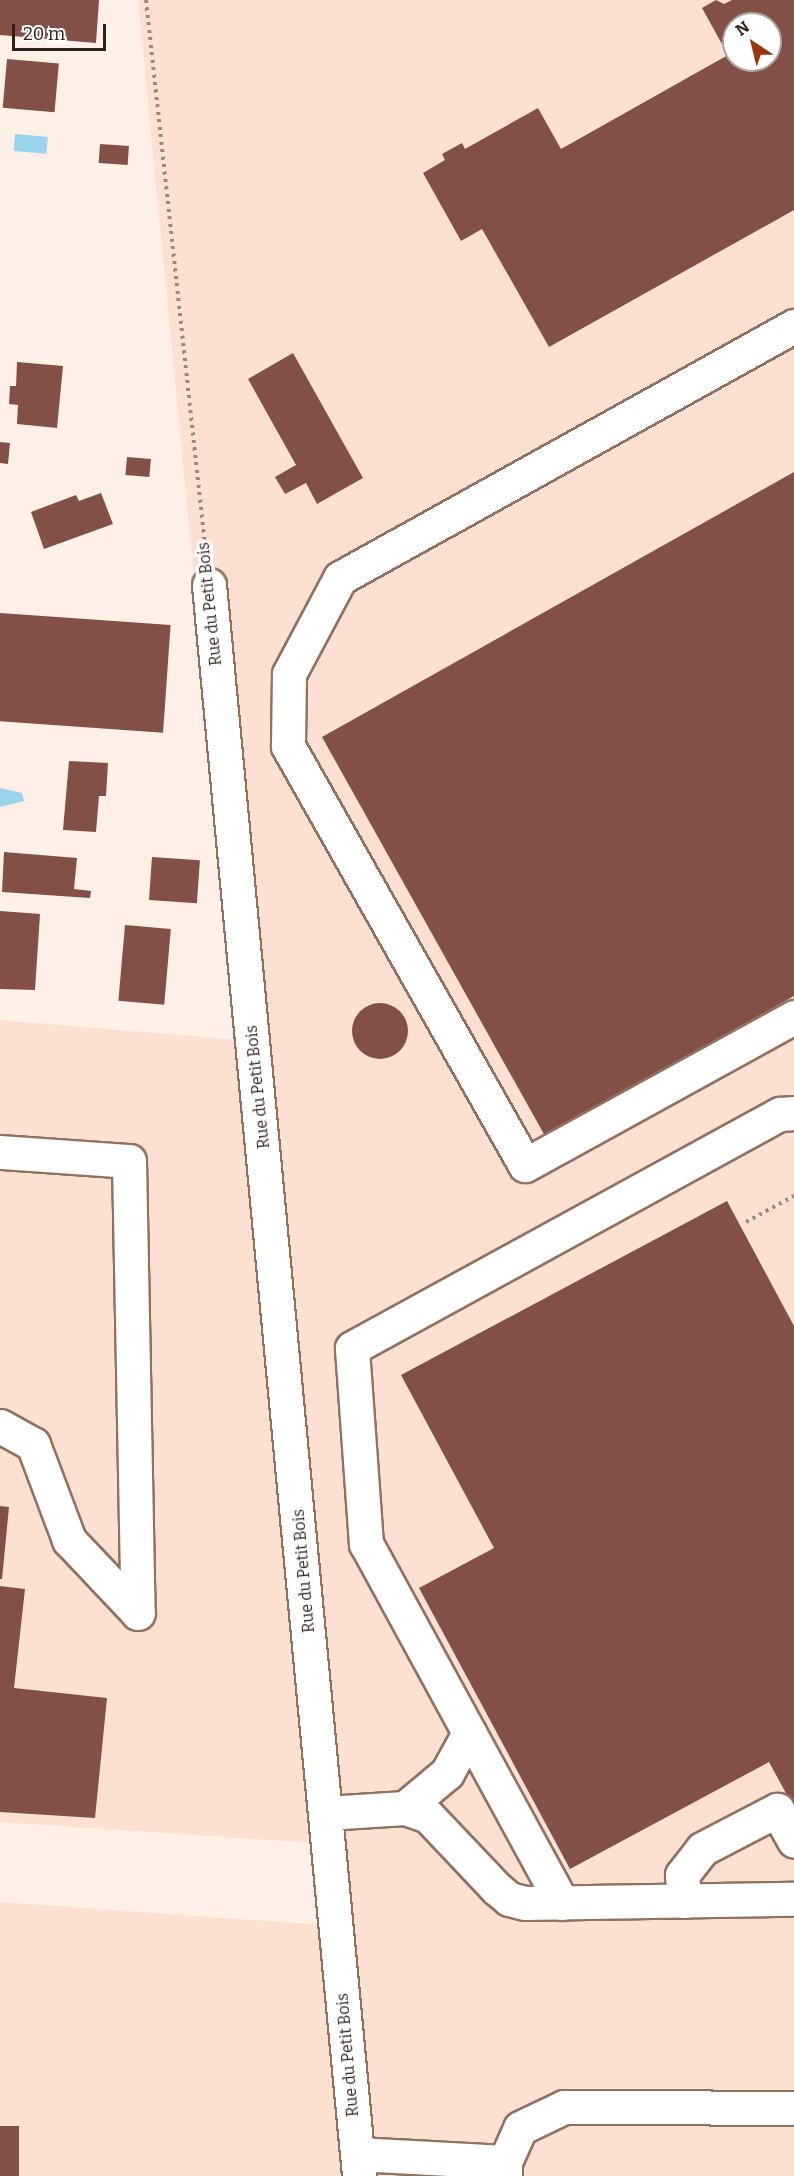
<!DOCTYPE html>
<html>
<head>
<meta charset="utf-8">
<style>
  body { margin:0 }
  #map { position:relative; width:794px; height:2176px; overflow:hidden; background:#feefe7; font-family:Bitter,serif }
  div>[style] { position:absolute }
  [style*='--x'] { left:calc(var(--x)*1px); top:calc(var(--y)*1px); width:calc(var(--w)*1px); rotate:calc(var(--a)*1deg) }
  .built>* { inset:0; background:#fce1d3 }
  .water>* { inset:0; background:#99d4ec; transform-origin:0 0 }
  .building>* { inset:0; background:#825047; transform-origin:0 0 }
  .round { border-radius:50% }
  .path>* { height:4px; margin-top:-2px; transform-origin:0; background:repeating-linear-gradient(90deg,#988a83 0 3px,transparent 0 7.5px) }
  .roads { filter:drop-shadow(2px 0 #91715f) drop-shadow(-2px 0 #91715f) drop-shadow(0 2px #91715f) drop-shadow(0 -2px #91715f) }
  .minor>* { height:33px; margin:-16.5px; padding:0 16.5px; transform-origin:16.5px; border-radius:16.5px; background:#fff }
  span { translate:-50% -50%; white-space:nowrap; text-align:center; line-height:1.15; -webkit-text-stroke:6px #fff; paint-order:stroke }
  .street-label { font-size:16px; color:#2e211a }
  .north { position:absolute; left:722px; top:12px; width:60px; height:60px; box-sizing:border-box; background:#fff; border:2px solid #aba6a3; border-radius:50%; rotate:325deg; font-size:16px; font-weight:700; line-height:24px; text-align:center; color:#2e211a }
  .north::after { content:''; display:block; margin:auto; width:21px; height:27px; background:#9c350e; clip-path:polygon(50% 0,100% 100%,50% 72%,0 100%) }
  .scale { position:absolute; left:12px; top:24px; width:94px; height:27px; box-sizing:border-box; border:3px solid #2e211a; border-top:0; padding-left:8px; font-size:18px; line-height:21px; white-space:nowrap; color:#2e211a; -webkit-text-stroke:4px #fff; paint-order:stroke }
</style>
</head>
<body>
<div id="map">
  <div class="built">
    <i style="clip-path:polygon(evenodd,138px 0,794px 0,794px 2176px,19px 2176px,0 2126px,0 1902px,353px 1927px,345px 1845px,0 1822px,0 1020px,239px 1040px,138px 0,734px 24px,770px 24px,770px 60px,734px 60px,734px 24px)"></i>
  </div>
  <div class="water">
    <i style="left:15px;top:134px;width:33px;height:17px;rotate:5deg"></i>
    <i style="clip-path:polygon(0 788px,22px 793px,24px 801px,0 807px)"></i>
  </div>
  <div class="building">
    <i style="clip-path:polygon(0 0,99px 0,96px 43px,0 35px)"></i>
    <i style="clip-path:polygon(evenodd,716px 0,724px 4px,732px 0,794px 0,794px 210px,549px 347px,482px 229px,461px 241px,423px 173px,445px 160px,442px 154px,462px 143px,465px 149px,538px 108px,561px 149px,728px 55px,702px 8px,716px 0,734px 24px,770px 24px,770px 60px,734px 60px,734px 24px)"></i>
    <i style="left:7px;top:59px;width:52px;height:49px;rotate:5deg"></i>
    <i style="left:100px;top:144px;width:29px;height:19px;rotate:4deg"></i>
    <i style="clip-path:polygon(293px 353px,363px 478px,317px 504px,306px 483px,285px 494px,275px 477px,296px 465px,248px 379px)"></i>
    <i style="clip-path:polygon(17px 362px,63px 366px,57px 428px,17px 424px,18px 405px,9px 404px,10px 386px,16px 386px)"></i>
    <i style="clip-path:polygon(0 442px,10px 443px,8px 464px,0 463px)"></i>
    <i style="left:127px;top:457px;width:24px;height:18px;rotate:5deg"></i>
    <i style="clip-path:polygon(794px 472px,794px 996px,545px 1136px,322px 737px)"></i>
    <i style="clip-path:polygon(101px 493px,113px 524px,44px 549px,31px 512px,76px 495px,79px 501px)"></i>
    <i style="left:0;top:613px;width:171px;height:108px;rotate:4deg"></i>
    <i style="clip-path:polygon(69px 761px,108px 763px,106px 796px,99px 796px,96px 832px,63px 830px)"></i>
    <i style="clip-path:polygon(4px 852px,77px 858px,74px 889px,91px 891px,90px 898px,2px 892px)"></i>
    <i style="left:152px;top:857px;width:48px;height:43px;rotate:4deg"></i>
    <i style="clip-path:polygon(0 911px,40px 914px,35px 990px,0 989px)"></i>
    <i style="left:125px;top:925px;width:46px;height:76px;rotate:5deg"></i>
    <i class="round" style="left:352px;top:1003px;width:56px;height:56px"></i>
    <i style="clip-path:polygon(727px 1201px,794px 1326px,794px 1808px,769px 1762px,570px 1869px,419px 1588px,494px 1548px,401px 1375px)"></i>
    <i style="clip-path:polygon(0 1506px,9px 1507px,2px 1579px,0 1579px)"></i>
    <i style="clip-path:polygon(0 1586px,25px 1589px,14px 1688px,107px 1698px,95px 1818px,0 1812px)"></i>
    <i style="left:0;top:2126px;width:19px;height:50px"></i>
  </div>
  <div class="path">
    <i style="--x:146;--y:0;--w:557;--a:83.82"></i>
    <i style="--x:746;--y:1222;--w:55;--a:-28.4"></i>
  </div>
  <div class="roads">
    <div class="minor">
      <i style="--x:794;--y:326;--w:519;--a:150.97"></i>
      <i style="--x:340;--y:578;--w:109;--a:118"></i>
      <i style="--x:289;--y:674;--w:72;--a:90.8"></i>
      <i style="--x:288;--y:746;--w:481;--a:60.5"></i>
      <i style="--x:525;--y:1165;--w:307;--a:-28.8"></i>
      <i style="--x:209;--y:585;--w:1598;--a:84.61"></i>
      <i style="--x:0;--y:1152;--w:129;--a:4"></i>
      <i style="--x:129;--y:1161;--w:452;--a:88.9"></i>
      <i style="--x:0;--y:1426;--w:38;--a:29"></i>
      <i style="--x:33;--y:1444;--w:103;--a:69.4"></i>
      <i style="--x:69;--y:1540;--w:100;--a:46.6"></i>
      <i style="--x:405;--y:1808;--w:55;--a:-39.8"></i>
      <i style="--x:447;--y:1773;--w:46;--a:-61.2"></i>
      <i style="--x:326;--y:1813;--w:79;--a:-3.6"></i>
      <i style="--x:405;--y:1808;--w:24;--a:19"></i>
      <i style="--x:428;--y:1816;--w:99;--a:46.6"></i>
      <i style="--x:496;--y:1888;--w:17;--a:40"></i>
      <i style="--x:509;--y:1899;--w:16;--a:14"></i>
      <i style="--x:525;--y:1903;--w:269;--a:-0.9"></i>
      <i style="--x:685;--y:1901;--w:26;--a:-97"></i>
      <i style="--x:682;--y:1875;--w:33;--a:-52"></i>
      <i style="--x:702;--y:1849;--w:85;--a:-27.5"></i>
      <i style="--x:777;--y:1810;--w:35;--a:61"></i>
      <i style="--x:562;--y:1903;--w:409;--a:-118.6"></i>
      <i style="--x:366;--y:1544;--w:196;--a:-94.1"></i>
      <i style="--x:352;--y:1348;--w:488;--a:-28.7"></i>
      <i style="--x:780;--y:1114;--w:14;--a:-4"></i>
      <i style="--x:357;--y:2154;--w:148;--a:3.1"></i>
      <i style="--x:505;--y:2176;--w:14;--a:-90"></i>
      <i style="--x:505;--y:2162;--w:37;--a:-66"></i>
      <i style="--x:520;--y:2128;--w:49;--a:-25.5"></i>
      <i style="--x:564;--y:2107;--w:230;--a:0.2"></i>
    </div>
  </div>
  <div class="street-label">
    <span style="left:210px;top:604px;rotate:-96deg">Rue du Petit Bois</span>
    <span style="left:258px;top:1087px;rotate:-96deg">Rue du Petit Bois</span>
    <span style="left:304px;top:1571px;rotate:-95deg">Rue du Petit Bois</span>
    <span style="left:348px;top:2055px;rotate:-95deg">Rue du Petit Bois</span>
  </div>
  <div class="north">N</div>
  <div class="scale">20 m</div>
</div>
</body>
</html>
